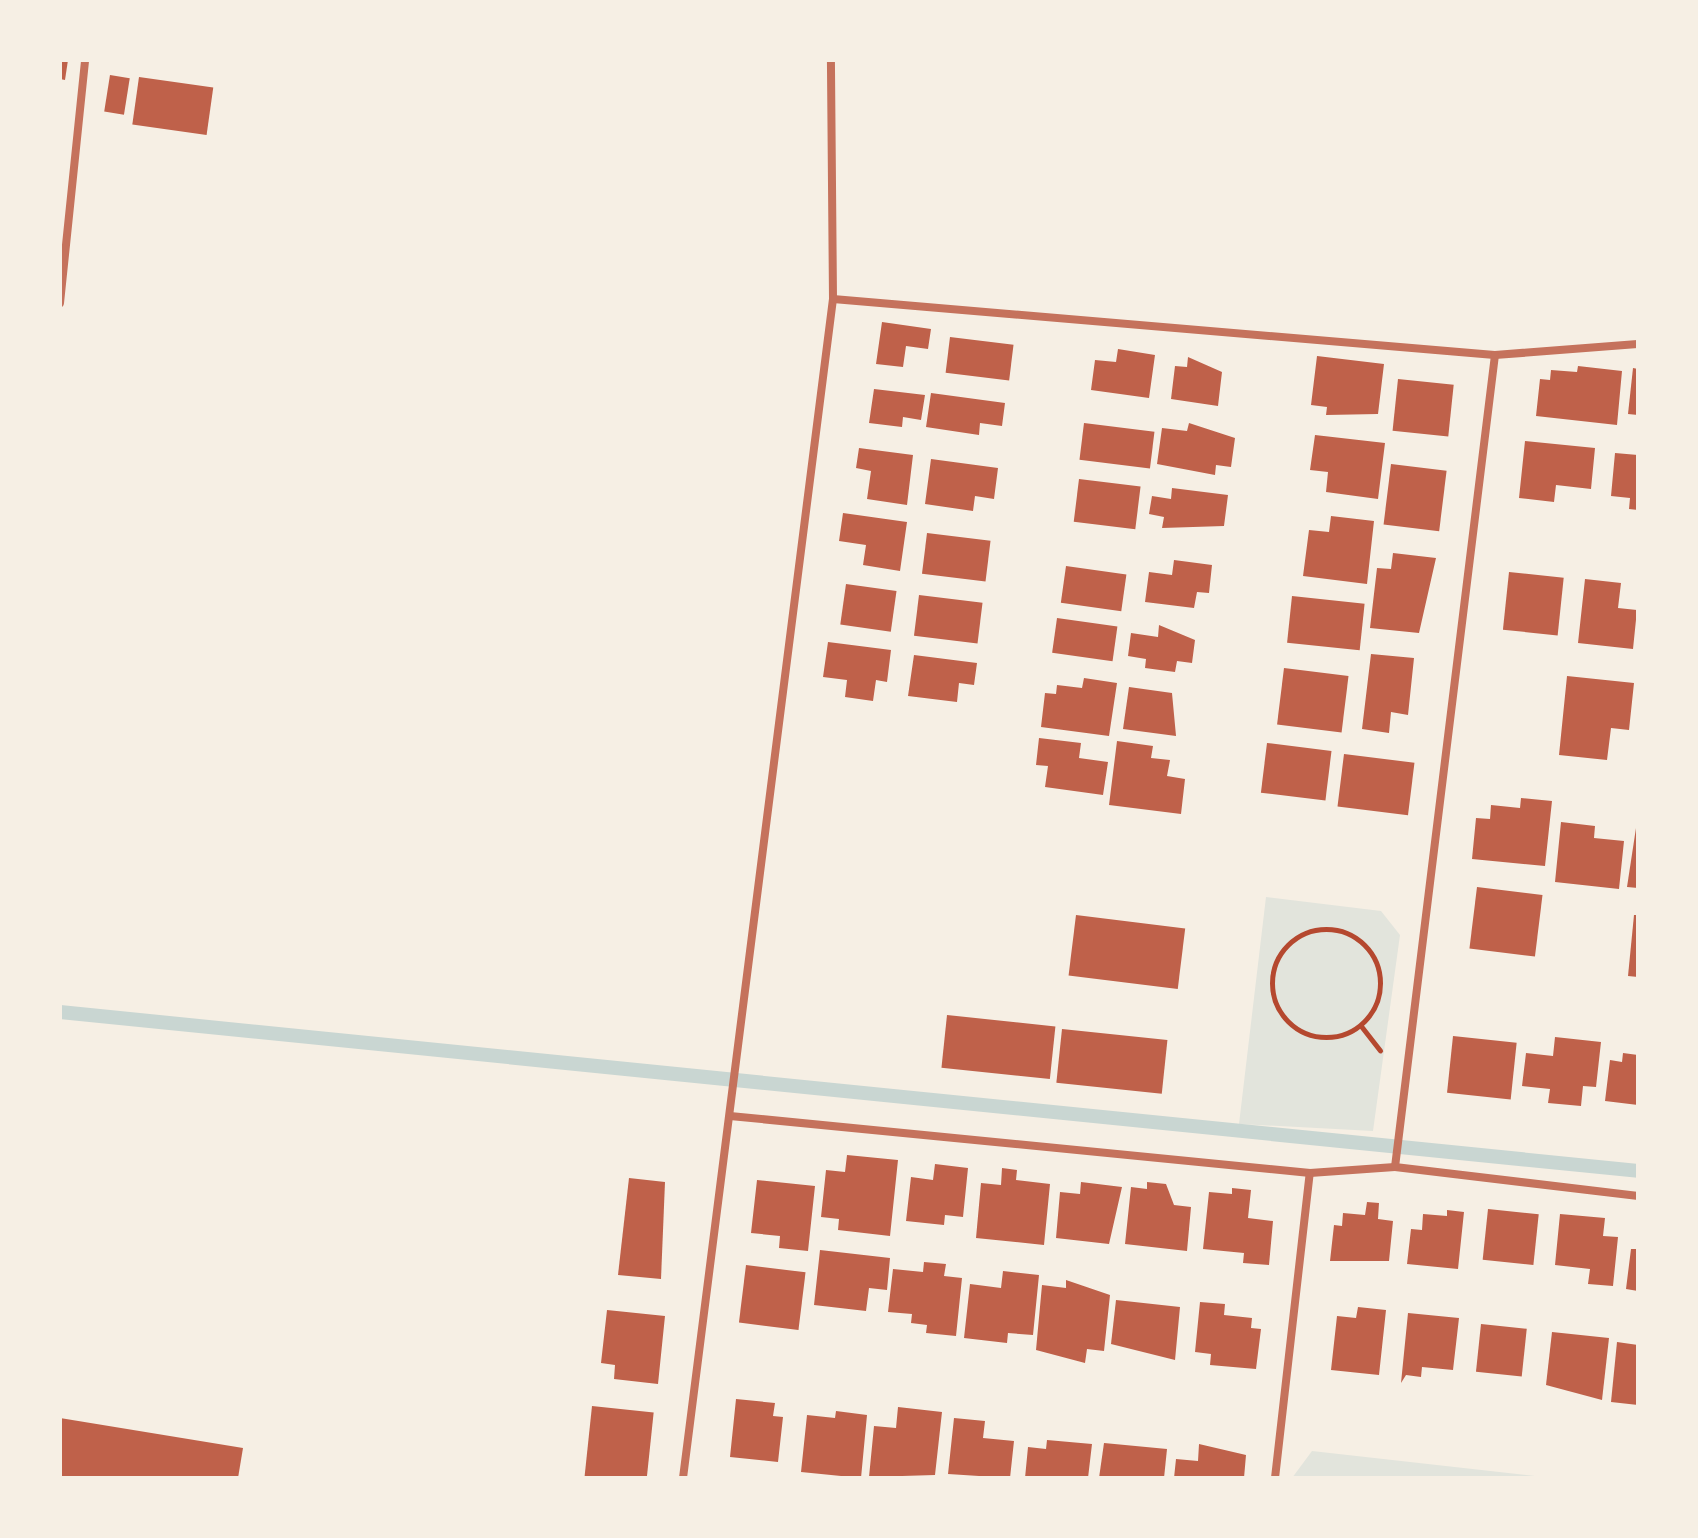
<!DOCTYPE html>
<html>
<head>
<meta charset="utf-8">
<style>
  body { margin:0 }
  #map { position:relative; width:1698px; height:1538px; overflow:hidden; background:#f6efe4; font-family:"Fira Sans Condensed",sans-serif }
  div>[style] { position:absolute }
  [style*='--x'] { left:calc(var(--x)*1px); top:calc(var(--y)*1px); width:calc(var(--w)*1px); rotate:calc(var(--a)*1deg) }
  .green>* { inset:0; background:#e2e4dc }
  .stream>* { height:14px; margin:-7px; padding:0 7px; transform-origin:7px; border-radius:7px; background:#c9d6d2 }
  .building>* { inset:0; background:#bf614a; transform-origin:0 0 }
  .path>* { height:5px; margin:-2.5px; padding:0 2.5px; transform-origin:2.5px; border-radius:2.5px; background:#b5482f }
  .path>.ring { margin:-2.5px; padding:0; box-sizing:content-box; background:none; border:5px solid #b5482f; border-radius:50% }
  .minor>* { height:8px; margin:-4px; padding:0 4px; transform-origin:4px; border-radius:4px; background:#c5725c }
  span { translate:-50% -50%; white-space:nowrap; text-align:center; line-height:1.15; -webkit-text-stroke:8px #f6efe4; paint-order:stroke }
  .frame { position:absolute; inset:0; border:62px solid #f6efe4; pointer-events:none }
</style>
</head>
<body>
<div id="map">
  <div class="green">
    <i style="clip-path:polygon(1266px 897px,1381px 911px,1400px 935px,1373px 1131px,1239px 1124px)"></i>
    <i style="clip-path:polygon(1312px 1451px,1552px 1478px,1292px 1478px)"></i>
  </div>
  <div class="stream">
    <i style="--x:60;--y:1012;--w:1586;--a:5.75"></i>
  </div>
  <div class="building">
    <i style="clip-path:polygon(60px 60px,68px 60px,65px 80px,60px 79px)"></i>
    <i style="left:110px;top:75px;width:20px;height:37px;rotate:9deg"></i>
    <i style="left:139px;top:77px;width:75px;height:48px;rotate:8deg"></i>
    <i style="clip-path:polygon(882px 322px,931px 329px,928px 349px,906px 346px,903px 367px,876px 364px)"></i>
    <i style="left:950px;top:337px;width:64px;height:36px;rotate:7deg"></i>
    <i style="clip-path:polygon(1118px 349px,1155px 355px,1149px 398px,1091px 390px,1095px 360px,1116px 362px)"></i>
    <i style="clip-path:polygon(1317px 356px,1384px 364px,1378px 414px,1326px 415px,1327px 407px,1311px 405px)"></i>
    <i style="clip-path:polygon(1188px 357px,1222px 372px,1218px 406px,1171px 399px,1175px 366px,1187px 367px)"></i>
    <i style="clip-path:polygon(1578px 366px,1622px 371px,1617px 425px,1536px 416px,1540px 379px,1550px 380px,1551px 370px,1577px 372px)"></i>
    <i style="clip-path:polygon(1633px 368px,1638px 369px,1638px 415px,1628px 414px)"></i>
    <i style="left:1398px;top:379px;width:56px;height:52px;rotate:6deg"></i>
    <i style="clip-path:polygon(874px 389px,925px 395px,921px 420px,903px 417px,902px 427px,869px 423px)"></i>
    <i style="clip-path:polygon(931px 393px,1005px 403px,1002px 426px,980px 423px,979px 435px,926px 427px)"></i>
    <i style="left:1084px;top:423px;width:71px;height:37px;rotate:7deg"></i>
    <i style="clip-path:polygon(1189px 423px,1235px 438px,1231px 467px,1216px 465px,1215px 475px,1157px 464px,1162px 428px,1187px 431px)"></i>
    <i style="clip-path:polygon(1315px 435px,1385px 443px,1378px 499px,1326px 492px,1328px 472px,1310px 470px)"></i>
    <i style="clip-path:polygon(1525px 441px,1595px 448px,1591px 489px,1556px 485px,1554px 502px,1519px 498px)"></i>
    <i style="clip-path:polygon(859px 448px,913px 455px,907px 505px,867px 499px,871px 471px,856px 468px)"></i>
    <i style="clip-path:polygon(1615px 453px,1638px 455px,1638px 510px,1629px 509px,1630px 498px,1611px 496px)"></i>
    <i style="clip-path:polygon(931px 459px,998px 468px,994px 499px,975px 496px,973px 511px,925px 504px)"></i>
    <i style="left:1391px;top:464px;width:56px;height:61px;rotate:7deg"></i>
    <i style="left:1079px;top:479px;width:62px;height:43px;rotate:7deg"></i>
    <i style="clip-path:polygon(1172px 488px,1228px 495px,1224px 526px,1162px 528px,1164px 517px,1149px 514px,1152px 496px,1171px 499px)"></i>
    <i style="clip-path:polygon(843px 513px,907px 522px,900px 571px,863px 565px,866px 545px,839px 541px)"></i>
    <i style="clip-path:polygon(1331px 516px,1374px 521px,1367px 584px,1303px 576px,1309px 530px,1329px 532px)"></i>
    <i style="left:927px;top:533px;width:64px;height:41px;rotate:7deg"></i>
    <i style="clip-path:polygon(1393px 553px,1436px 558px,1419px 633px,1370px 628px,1377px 568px,1391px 569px)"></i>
    <i style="clip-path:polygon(1174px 560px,1212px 565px,1209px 593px,1197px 592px,1194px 608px,1145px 602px,1149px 572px,1172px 575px)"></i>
    <i style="left:1066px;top:566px;width:61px;height:37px;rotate:8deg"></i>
    <i style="left:1509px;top:572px;width:55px;height:58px;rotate:6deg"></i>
    <i style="clip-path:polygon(1585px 579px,1621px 583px,1618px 608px,1637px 610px,1633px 649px,1578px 643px)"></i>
    <i style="left:846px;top:584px;width:51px;height:41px;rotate:8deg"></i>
    <i style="left:919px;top:595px;width:64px;height:41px;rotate:7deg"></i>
    <i style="left:1292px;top:596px;width:73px;height:47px;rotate:6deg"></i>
    <i style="left:1057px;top:618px;width:61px;height:35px;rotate:8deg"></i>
    <i style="clip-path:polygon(1159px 625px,1195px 640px,1192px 663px,1177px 661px,1175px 672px,1145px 668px,1146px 659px,1128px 656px,1131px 633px,1158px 637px)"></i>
    <i style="clip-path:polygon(828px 642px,891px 650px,887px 682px,876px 680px,873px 701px,845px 697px,847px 680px,823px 677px)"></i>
    <i style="clip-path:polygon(1371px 654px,1414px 658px,1408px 715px,1391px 712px,1389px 733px,1362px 729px)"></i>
    <i style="clip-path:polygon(914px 655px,977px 663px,974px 685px,959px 683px,957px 702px,908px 696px)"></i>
    <i style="left:1284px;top:668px;width:65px;height:57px;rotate:7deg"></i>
    <i style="clip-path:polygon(1567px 676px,1634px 683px,1629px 730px,1611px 728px,1607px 760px,1559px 755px)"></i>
    <i style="clip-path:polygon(1084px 678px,1117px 683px,1109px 736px,1041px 727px,1045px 693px,1056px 694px,1057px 685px,1082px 688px)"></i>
    <i style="clip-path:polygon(1129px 687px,1172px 693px,1176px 736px,1123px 729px)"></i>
    <i style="clip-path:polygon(1039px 738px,1081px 743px,1079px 758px,1108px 762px,1103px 795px,1045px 787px,1048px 766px,1036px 765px)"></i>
    <i style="clip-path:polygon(1117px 741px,1153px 746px,1151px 758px,1170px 760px,1167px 776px,1185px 779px,1181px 814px,1109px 805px)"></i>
    <i style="left:1267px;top:743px;width:65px;height:50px;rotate:7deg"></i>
    <i style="left:1344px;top:754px;width:71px;height:53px;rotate:7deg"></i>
    <i style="clip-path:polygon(1521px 798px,1552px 801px,1545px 866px,1472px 859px,1476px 818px,1490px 819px,1491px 805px,1520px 808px)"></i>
    <i style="clip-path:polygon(1561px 822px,1595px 826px,1594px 838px,1624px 841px,1619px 889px,1555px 882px)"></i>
    <i style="clip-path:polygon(1636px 828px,1638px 828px,1638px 888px,1627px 887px)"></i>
    <i style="left:1477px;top:887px;width:66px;height:62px;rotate:7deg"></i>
    <i style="left:1076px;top:915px;width:110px;height:61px;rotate:7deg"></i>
    <i style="clip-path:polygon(1634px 915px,1638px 915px,1638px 977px,1628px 976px)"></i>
    <i style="left:947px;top:1015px;width:109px;height:53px;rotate:6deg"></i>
    <i style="left:1062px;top:1029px;width:106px;height:54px;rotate:6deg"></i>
    <i style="left:1453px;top:1036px;width:64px;height:57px;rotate:6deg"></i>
    <i style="clip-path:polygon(1555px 1037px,1601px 1042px,1596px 1087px,1583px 1086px,1581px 1106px,1548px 1103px,1550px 1089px,1522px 1086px,1526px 1053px,1553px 1056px)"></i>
    <i style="clip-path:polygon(1623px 1053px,1638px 1055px,1638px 1105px,1605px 1101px,1610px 1060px,1622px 1062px)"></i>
    <i style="clip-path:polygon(847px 1155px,898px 1160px,890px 1236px,838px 1230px,839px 1219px,821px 1217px,826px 1170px,845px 1172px)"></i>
    <i style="clip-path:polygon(935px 1164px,968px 1168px,963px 1217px,945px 1215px,944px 1225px,906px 1221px,911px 1177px,933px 1180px)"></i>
    <i style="clip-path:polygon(1002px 1168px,1017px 1170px,1016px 1180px,1050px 1184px,1044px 1245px,976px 1238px,981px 1183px,1001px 1185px)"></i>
    <i style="clip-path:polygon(629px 1178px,665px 1182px,661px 1279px,618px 1275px)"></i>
    <i style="clip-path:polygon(757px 1180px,815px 1186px,808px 1251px,779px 1248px,780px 1236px,751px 1233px)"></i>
    <i style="clip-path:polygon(1081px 1182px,1122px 1187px,1109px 1244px,1056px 1238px,1060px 1192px,1080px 1194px)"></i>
    <i style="clip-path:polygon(1147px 1182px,1166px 1184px,1174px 1205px,1191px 1207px,1187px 1251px,1125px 1244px,1131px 1187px,1147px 1189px)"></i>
    <i style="clip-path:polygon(1232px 1188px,1251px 1190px,1248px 1218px,1273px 1221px,1269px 1265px,1243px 1263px,1244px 1253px,1203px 1249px,1209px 1192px,1232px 1194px)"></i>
    <i style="clip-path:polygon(1367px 1202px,1379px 1203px,1378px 1219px,1393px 1221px,1389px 1261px,1330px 1261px,1334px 1225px,1342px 1226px,1343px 1213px,1365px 1215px)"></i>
    <i style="left:1488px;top:1209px;width:51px;height:51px;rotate:6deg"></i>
    <i style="clip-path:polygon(1447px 1210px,1464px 1212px,1458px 1269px,1407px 1264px,1411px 1229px,1422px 1230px,1423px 1214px,1447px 1216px)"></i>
    <i style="clip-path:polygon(1560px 1214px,1605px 1218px,1603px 1236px,1618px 1237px,1613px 1286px,1588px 1284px,1590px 1269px,1555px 1265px)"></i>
    <i style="clip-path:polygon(1631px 1249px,1638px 1249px,1638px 1291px,1626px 1289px)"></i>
    <i style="clip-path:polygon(820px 1250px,890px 1258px,887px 1290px,869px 1288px,866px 1311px,814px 1305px)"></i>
    <i style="clip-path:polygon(924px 1262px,946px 1264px,944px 1276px,962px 1278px,956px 1336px,926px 1333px,927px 1325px,911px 1323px,912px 1314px,888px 1312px,893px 1269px,923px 1272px)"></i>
    <i style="left:746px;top:1265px;width:60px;height:58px;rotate:7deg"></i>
    <i style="clip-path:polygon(1003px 1271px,1039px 1275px,1033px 1335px,1008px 1333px,1007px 1343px,964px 1338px,970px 1284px,1001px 1288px)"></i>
    <i style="clip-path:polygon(1066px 1280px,1110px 1295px,1104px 1351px,1087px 1349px,1085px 1363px,1036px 1350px,1042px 1285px,1066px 1288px)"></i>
    <i style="clip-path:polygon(1116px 1300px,1180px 1307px,1175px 1360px,1111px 1344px)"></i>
    <i style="clip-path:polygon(1200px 1302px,1225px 1304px,1224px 1315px,1252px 1318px,1251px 1328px,1261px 1329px,1256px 1369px,1210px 1365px,1211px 1354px,1195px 1352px)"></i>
    <i style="clip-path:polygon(1358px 1307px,1386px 1310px,1379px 1375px,1331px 1370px,1337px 1316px,1356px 1318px)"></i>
    <i style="clip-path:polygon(607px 1310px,665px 1316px,658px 1384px,614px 1379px,615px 1365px,601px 1363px)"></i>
    <i style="clip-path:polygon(1408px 1313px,1459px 1318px,1453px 1370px,1422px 1367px,1421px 1377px,1406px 1375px,1401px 1383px)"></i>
    <i style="left:1481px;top:1324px;width:46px;height:48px;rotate:6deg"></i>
    <i style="clip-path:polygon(1552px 1332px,1609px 1338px,1602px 1400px,1546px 1385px)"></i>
    <i style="clip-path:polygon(1617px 1342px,1638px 1345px,1638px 1405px,1611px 1402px)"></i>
    <i style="clip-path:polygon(736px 1399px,775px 1403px,773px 1416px,783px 1417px,778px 1462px,730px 1457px)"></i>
    <i style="left:592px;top:1406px;width:62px;height:72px;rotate:6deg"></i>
    <i style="clip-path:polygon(898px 1407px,942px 1412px,935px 1475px,869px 1477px,874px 1426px,896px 1428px)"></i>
    <i style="clip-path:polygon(836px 1411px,867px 1415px,861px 1478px,801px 1472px,807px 1415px,835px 1418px)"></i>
    <i style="clip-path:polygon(60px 1418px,243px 1448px,238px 1478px,60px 1478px)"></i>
    <i style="clip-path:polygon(954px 1418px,985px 1421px,983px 1438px,1014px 1441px,1010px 1478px,948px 1474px)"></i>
    <i style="clip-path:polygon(1047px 1440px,1092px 1444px,1088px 1478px,1025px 1478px,1028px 1447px,1046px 1449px)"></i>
    <i style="clip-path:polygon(1104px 1443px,1167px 1449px,1164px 1478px,1099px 1478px)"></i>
    <i style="clip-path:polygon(1199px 1444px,1246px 1455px,1244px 1478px,1174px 1478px,1176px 1459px,1198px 1461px)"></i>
  </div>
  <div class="path">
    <i class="ring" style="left:1272px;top:929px;width:103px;height:103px"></i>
    <i style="--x:1361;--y:1026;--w:31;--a:52"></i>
  </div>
  <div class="minor">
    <i style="--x:833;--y:299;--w:664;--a:4.84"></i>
    <i style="--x:1495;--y:355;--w:143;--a:-4.4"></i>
    <i style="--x:60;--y:303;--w:244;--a:-84.1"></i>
    <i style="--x:730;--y:1116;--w:583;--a:5.61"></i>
    <i style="--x:1310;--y:1173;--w:85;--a:-4"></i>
    <i style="--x:1395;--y:1167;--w:245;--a:6.8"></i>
    <i style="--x:1395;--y:1167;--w:818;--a:-82.98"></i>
    <i style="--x:683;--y:1478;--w:1189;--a:-82.75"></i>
    <i style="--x:833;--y:299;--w:239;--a:-90.5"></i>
    <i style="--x:1275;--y:1478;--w:307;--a:-83.5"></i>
  </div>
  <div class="frame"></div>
</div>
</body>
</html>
